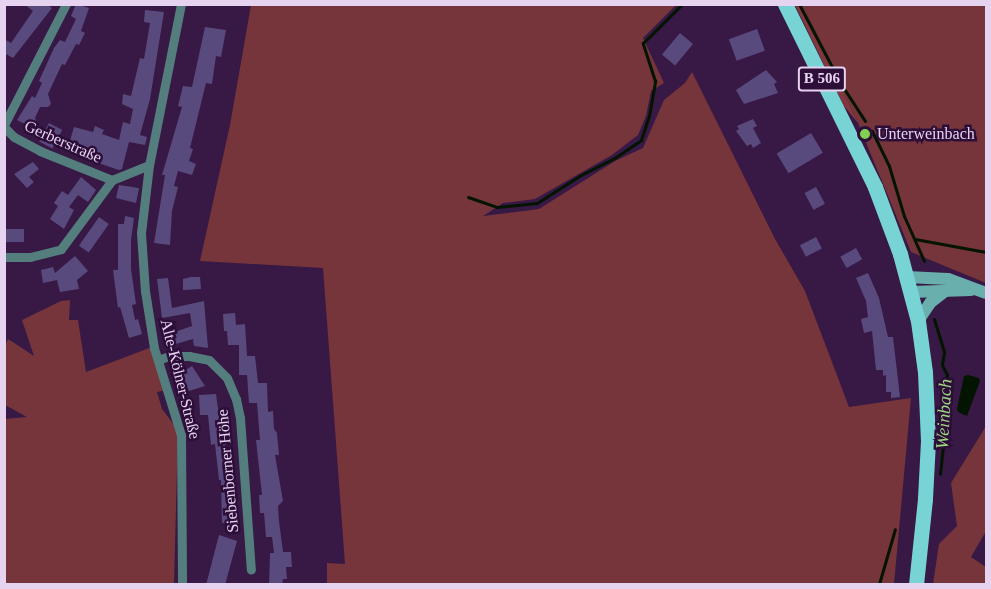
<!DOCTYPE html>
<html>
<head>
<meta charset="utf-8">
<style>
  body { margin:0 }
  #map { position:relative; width:991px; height:589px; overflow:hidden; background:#381844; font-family:"Times New Roman",serif }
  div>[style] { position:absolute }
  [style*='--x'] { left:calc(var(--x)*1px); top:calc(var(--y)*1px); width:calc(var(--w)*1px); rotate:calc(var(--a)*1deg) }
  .green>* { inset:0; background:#76353b }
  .forest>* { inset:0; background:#82373f }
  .water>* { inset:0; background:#031400 }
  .stream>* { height:3px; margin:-1.5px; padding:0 1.5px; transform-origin:1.5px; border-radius:1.5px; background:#031400 }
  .building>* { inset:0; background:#594a7e; transform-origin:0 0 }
  .street>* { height:9px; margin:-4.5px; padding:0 4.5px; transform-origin:4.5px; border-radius:4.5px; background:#547e7e }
  .secondary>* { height:12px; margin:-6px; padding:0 6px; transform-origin:6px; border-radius:6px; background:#69afae }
  .primary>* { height:15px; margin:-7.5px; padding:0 7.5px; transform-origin:7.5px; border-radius:7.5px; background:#78d4d4 }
  .dots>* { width:16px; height:16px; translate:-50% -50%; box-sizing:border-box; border:3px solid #2d0e39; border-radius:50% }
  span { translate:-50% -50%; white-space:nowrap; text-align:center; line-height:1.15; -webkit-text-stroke:5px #2d0e39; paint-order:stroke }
  .shield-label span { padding:2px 4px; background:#2d0e39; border:2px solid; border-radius:4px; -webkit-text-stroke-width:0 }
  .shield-label { font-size:15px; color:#e6d3ef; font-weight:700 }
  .poi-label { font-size:16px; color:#e6d3ef }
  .left { translate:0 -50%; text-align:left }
  .street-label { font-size:16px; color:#e6d3ef }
  .water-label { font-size:18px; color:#9cd77e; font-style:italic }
  .frame { position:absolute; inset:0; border:6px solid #e6d3ef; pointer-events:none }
</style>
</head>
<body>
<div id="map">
  <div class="green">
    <i style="clip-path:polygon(251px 5px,676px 5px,643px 38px,664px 83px,651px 91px,646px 116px,638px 135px,612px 155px,535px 199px,503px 203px,483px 216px,539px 209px,615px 161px,643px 148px,664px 100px,685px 83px,692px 72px,775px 239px,805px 291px,849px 407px,911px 398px,894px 584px,327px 584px,327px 563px,345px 564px,323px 268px,200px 261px,230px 125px)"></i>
    <i style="clip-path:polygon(803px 5px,986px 5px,986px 283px,911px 252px,858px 123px)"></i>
    <i style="clip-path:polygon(70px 300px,69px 320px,78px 320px,86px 372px,152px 347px,167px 390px,157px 392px,162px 409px,178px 430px,174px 584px,5px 584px,5px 419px,27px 417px,5px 405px,5px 346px,8px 339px,34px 356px,22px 320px,61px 301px)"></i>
    <i style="clip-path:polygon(986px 426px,986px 531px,971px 557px,986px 567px,986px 584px,933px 584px,939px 544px,957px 526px,951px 483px)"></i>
  </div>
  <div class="forest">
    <i style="clip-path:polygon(795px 5px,803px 5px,858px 123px,844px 106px)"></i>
  </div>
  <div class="water">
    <i style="clip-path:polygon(968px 375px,979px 378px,980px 381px,967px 416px,958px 412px,957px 409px,964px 376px)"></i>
  </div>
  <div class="stream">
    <i style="--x:799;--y:4;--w:90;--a:62.3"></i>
    <i style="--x:841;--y:84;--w:44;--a:57"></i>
    <i style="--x:872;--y:131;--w:39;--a:64"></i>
    <i style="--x:889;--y:166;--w:52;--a:73.3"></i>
    <i style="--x:904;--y:216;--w:49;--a:66"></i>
    <i style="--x:468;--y:197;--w:31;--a:19"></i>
    <i style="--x:497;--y:207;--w:40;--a:-5.7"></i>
    <i style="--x:537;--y:203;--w:52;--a:-32.5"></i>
    <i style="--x:581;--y:175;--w:36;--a:-27"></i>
    <i style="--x:613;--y:159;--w:34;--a:-34"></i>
    <i style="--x:641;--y:140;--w:25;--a:-72"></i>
    <i style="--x:649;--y:116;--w:36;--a:-80"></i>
    <i style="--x:655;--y:81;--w:40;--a:-108"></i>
    <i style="--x:643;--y:43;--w:55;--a:-45"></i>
    <i style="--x:915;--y:239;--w:72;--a:10.4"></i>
    <i style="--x:934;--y:319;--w:34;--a:73"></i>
    <i style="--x:944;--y:352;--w:13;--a:99"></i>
    <i style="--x:942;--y:365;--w:11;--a:63"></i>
    <i style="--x:947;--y:375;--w:18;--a:106"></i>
    <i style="--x:942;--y:392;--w:9;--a:72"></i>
    <i style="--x:945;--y:401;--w:6;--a:108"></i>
    <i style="--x:943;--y:407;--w:19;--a:84"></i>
    <i style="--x:945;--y:426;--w:48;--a:95.9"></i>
    <i style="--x:879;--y:584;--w:57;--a:-73.8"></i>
  </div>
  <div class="building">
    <i style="clip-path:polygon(24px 4px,46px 4px,52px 8px,13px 58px,4px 53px,4px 39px,11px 43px,33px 11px)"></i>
    <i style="clip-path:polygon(76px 4px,89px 8px,81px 31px,85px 33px,79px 45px,76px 44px,65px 65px,62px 64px,48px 94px,51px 104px,48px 107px,40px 107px,35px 118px,36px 122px,31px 127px,17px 120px,32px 96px,35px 98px,42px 83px,39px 81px,54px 48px,60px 40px,65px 42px,76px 19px,71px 16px)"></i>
    <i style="clip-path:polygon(145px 10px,164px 12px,150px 99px,140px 135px,147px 137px,145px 145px,129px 142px,122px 169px,119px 170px,95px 162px,98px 155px,69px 144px,74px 127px,93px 132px,95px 126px,104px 130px,102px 134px,119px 140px,123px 122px,130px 124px,133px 109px,122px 104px,123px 94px,131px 96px,140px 58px,144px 59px,150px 23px,144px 22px)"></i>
    <i style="clip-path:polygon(205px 27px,226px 30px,221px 57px,216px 56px,212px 84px,206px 83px,190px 148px,193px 149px,189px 161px,196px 164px,192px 175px,178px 171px,174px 186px,178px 187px,172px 211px,170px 245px,154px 243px,165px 175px,162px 175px,182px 107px,178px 106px,183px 86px,192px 87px)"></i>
    <i style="left:757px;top:29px;width:23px;height:30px;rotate:70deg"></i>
    <i style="left:680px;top:33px;width:17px;height:28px;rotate:40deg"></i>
    <i style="clip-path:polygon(766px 70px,777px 82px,774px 84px,778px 93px,744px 104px,736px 90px)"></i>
    <i style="clip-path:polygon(753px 119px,757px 126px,753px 128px,761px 143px,753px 148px,751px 144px,747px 146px,736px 131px,739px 129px,737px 126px)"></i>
    <i style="left:49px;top:123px;width:15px;height:21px;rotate:28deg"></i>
    <i style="left:811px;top:133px;width:23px;height:40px;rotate:59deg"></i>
    <i style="clip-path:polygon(33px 162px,39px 169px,29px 177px,34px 182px,27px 188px,14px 174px)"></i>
    <i style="clip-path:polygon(81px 177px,96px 190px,88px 202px,78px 195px,69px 207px,74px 210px,64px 229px,50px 219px,58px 206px,54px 203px,62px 191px,68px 195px)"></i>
    <i style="clip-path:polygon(119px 185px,139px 188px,136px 203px,116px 198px)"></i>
    <i style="left:816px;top:187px;width:19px;height:13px;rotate:62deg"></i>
    <i style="clip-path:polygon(125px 216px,134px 218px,131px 240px,131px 269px,136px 304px,132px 305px,135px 320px,138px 319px,142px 334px,129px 338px,120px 307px,118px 308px,113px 270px,118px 270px,118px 224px,124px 224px)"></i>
    <i style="left:99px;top:217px;width:12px;height:35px;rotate:35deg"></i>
    <i style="left:24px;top:229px;width:13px;height:20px;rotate:90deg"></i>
    <i style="left:816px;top:237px;width:13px;height:18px;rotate:63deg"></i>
    <i style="left:856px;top:248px;width:13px;height:18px;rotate:61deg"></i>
    <i style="clip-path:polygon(75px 256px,88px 271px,77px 280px,79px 289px,60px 292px,57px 280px,43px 283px,41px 270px,53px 267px,55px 273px)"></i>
    <i style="clip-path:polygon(868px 273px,879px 298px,888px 337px,893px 337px,900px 397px,891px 398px,891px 392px,886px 392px,886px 375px,883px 376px,883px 370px,876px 370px,872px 331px,864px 333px,861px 319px,868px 317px,866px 301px,856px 278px)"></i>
    <i style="clip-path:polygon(191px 277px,200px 277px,201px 289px,183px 290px,183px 279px)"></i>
    <i style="clip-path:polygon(168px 278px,172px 308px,204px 301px,208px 348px,194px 346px,193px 339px,169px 346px,166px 335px,192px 326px,190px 313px,162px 318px,157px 279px)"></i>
    <i style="clip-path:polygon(235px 313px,236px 325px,245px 324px,247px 356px,255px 356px,258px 383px,267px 383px,268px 412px,273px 411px,274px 429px,277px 433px,279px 455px,275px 455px,283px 501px,278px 506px,279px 521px,283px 552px,291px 552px,292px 567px,286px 567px,287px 579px,283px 579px,282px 585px,269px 585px,270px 553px,274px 553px,272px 537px,266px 537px,264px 513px,260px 513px,259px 495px,262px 495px,256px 440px,260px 440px,257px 403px,249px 403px,247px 375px,239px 375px,239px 345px,228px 345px,227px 331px,224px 331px,223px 314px)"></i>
    <i style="clip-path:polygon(192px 366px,205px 386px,189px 391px,181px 373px)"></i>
    <i style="clip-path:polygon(216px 394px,220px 423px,224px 422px,226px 450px,232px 449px,239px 524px,222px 523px,221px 480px,219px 480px,215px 444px,211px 445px,208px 415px,200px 415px,199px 395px)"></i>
    <i style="clip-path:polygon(219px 535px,237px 541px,225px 585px,206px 585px)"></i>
  </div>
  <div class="street">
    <i style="--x:181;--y:4;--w:164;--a:101.2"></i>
    <i style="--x:149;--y:165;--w:68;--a:96.7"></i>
    <i style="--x:141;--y:233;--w:58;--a:86.1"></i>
    <i style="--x:145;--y:291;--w:58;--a:81"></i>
    <i style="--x:154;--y:348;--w:91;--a:72.8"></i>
    <i style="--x:181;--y:435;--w:149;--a:89.6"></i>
    <i style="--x:4;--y:125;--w:136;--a:-62.9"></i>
    <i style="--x:4;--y:127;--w:14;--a:45"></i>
    <i style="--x:14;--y:137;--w:30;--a:28"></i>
    <i style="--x:40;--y:151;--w:78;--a:21.9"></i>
    <i style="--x:4;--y:257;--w:26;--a:0"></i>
    <i style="--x:30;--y:257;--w:32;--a:-14"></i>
    <i style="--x:61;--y:249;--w:86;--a:-53.5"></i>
    <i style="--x:112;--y:180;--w:40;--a:-22"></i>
    <i style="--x:158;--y:360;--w:12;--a:-20"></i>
    <i style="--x:169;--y:356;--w:20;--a:0"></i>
    <i style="--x:189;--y:356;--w:20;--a:11"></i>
    <i style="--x:209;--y:360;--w:25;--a:45"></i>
    <i style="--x:227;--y:378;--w:23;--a:67"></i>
    <i style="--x:236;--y:399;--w:19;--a:78"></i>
    <i style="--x:240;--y:418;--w:152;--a:85.9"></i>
  </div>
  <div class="secondary">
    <i style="--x:907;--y:277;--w:41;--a:2.8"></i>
    <i style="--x:948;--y:279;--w:40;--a:20.2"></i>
    <i style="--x:911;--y:292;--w:60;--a:-1.9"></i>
    <i style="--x:918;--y:321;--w:23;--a:-56"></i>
    <i style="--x:931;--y:302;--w:18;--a:-38"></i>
  </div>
  <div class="primary">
    <i style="--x:785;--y:4;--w:204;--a:63.8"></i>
    <i style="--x:875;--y:187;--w:72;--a:69.5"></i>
    <i style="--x:900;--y:254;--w:69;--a:75"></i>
    <i style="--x:918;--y:321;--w:51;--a:82.2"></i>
    <i style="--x:925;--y:372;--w:69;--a:87.5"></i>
    <i style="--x:928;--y:441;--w:58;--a:93"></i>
    <i style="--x:925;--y:499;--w:85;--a:96"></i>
  </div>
  <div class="dots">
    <i style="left:865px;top:134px;background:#81d051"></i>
  </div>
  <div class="shield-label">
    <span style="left:822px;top:79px">B 506</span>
  </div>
  <div class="poi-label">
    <span class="left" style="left:877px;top:134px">Unterweinbach</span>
  </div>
  <div class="street-label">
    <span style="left:63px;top:142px;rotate:24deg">Gerberstraße</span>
    <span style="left:180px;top:379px;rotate:76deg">Alte-Kölner-Straße</span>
    <span style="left:228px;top:471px;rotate:-95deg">Siebenborner Höhe</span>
  </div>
  <div class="water-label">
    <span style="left:944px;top:414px;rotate:-87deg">Weinbach</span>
  </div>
  <div class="frame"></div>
</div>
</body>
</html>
